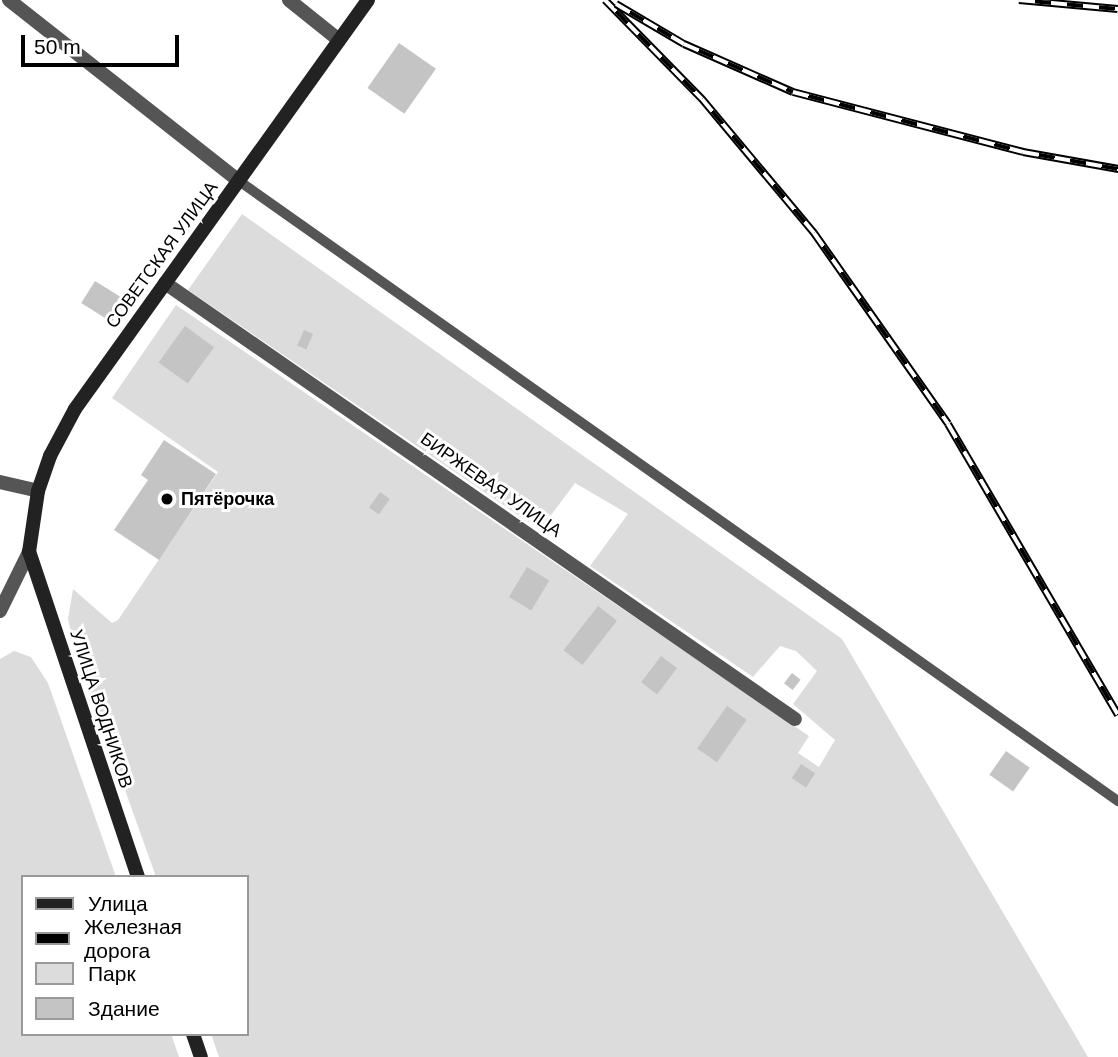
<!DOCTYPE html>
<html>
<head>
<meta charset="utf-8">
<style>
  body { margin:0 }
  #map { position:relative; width:1118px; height:1057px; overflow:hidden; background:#fff; font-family:Arial,sans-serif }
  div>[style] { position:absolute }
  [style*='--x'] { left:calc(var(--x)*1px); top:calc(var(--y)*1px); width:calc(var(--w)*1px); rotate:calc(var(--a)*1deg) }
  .green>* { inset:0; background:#dcdcdc }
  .building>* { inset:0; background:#c4c4c4; transform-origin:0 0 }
  .lane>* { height:10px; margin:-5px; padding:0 5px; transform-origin:5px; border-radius:5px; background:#555 }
  .street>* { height:14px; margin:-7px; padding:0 7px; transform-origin:7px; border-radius:7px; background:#555 }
  .secondary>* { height:14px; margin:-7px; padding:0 7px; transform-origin:7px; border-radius:7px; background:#222 }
  .rail>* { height:8px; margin-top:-4px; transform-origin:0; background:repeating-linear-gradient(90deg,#fff 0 16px,#000 0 32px); box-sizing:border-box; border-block:2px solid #000 }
  .dots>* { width:19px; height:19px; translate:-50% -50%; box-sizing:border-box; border:4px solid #fff; border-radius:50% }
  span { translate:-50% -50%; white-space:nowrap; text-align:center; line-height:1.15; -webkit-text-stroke:6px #fff; paint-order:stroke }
  .street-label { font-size:18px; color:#000 }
  .poi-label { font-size:18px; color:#000; font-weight:700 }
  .left { translate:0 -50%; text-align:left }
  .legend { position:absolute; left:21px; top:875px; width:228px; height:161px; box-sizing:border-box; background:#fff; border:2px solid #999; margin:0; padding:9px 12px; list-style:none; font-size:21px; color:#000 }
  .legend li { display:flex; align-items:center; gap:14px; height:35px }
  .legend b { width:35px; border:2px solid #999 }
  .scale { position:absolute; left:21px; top:35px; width:158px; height:32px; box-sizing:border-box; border:4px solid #000; border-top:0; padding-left:9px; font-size:21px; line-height:24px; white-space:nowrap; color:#000; -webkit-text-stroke:5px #fff; paint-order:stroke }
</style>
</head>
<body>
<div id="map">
  <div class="green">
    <i style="clip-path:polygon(242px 214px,842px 639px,1088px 1057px,219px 1057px,211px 1034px,247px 1034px,247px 877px,156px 877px,76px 652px,68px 619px,73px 589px,112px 623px,118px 620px,218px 472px,112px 398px,176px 305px,809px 736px,798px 753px,819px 767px,835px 740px,793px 704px,817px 671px,796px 651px,780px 646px,753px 677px,590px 566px,628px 514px,575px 483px,540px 530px,188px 290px)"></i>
    <i style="clip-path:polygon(14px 651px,31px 657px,48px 683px,116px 877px,23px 877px,23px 1034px,171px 1034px,179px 1057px,0 1057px,0 659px)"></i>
  </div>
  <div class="building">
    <i style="left:399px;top:43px;width:45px;height:55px;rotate:35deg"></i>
    <i style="left:95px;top:281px;width:36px;height:26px;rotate:32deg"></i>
    <i style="left:185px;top:326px;width:36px;height:45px;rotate:36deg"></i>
    <i style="left:304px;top:330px;width:10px;height:17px;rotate:24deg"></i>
    <i style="clip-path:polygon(164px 440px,216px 474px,159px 560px,114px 530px,148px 480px,141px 475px)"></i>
    <i style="left:380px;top:492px;width:12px;height:19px;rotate:35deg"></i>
    <i style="left:527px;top:567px;width:26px;height:35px;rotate:31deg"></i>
    <i style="left:598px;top:606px;width:24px;height:56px;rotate:38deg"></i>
    <i style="left:661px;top:656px;width:20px;height:33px;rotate:37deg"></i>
    <i style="left:792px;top:673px;width:11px;height:13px;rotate:38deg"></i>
    <i style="left:727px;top:706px;width:24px;height:52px;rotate:35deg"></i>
    <i style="left:1006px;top:751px;width:29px;height:29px;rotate:35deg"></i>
    <i style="left:801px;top:764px;width:17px;height:17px;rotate:33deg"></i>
  </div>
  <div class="lane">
    <i style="--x:239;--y:181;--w:1076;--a:35.2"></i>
  </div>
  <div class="street">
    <i style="--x:9;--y:0;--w:293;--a:38.2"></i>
    <i style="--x:289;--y:0;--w:64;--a:38.7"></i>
    <i style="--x:165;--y:283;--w:766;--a:34.69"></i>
    <i style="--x:0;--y:482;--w:39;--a:13"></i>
    <i style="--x:0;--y:611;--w:66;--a:-63.8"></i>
  </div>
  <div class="secondary">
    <i style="--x:138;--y:877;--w:343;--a:-108.5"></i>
    <i style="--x:29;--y:552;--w:62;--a:-81.6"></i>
    <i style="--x:38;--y:491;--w:37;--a:-71"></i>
    <i style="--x:50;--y:456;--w:53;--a:-62"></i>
    <i style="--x:75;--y:409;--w:503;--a:-54.38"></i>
    <i style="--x:193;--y:1034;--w:24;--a:71"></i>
  </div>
  <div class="rail">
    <i style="--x:605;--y:0;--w:139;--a:45.6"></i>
    <i style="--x:702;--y:99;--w:175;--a:50.1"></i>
    <i style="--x:814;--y:233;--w:233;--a:54.9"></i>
    <i style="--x:948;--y:424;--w:337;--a:59.7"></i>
    <i style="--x:1019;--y:0;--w:99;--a:5.2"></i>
    <i style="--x:616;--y:4;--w:79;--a:30.5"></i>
    <i style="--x:684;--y:44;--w:119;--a:23.8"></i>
    <i style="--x:793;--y:92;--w:238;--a:14.6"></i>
    <i style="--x:1023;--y:152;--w:97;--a:10.1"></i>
  </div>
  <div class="dots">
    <i style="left:167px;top:499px;background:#000"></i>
  </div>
  <div class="street-label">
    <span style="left:162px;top:255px;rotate:-54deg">СОВЕТСКАЯ УЛИЦА</span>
    <span style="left:491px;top:485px;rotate:35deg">БИРЖЕВАЯ УЛИЦА</span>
    <span style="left:101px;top:709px;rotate:72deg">УЛИЦА ВОДНИКОВ</span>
  </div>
  <div class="poi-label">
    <span class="left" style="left:181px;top:499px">Пятёрочка</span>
  </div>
  <ul class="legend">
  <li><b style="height:9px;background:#222"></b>Улица</li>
  <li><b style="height:9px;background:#000"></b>Железная дорога</li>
  <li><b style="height:19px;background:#dcdcdc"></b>Парк</li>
  <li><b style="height:19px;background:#c4c4c4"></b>Здание</li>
  </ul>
  <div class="scale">50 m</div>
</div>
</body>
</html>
